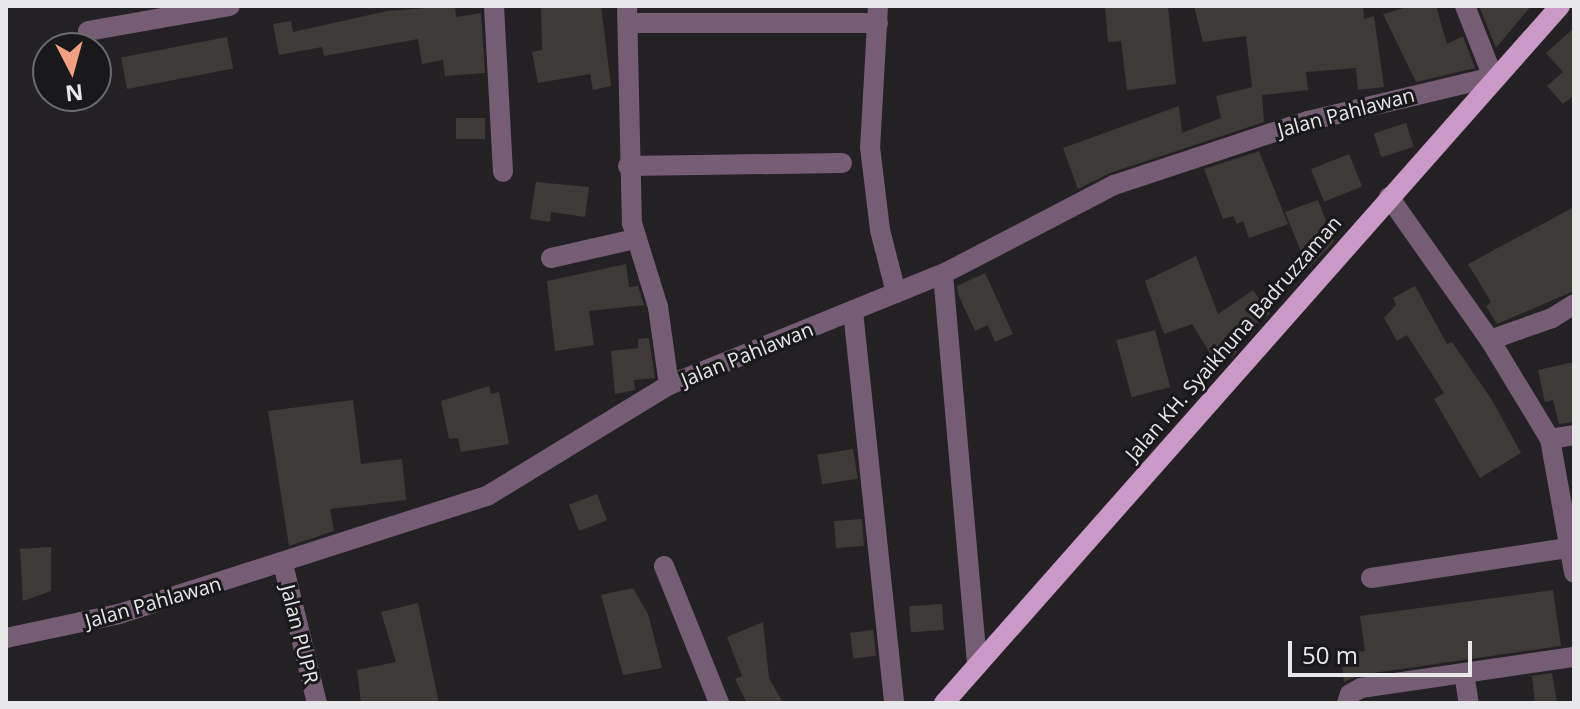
<!DOCTYPE html>
<html>
<head>
<meta charset="utf-8">
<style>
  body { margin:0 }
  #map { position:relative; width:1580px; height:709px; overflow:hidden; background:#232124; font-family:"Open Sans",sans-serif }
  div>[style] { position:absolute }
  [style*='--x'] { left:calc(var(--x)*1px); top:calc(var(--y)*1px); width:calc(var(--w)*1px); rotate:calc(var(--a)*1deg) }
  .building>* { inset:0; background:#3e3a38; transform-origin:0 0 }
  .minor>* { height:20px; margin:-10px; padding:0 10px; transform-origin:10px; border-radius:10px; background:#755e74 }
  .major>* { height:20px; margin:-10px; padding:0 10px; transform-origin:10px; border-radius:10px; background:#ca99c7 }
  span { translate:-50% -50%; white-space:nowrap; text-align:center; line-height:1.15; -webkit-text-stroke:6px #19181b; paint-order:stroke }
  .street-label { font-size:20px; color:#e8e7e9 }
  .frame { position:absolute; inset:0; border:8px solid #e8e7e9; pointer-events:none }
  .north { position:absolute; left:32px; top:32px; width:80px; height:80px; box-sizing:border-box; background:#19181b; border:2px solid #6c6b6d; border-radius:50%; rotate:174deg; font-size:22px; font-weight:700; line-height:32px; text-align:center; color:#e8e7e9 }
  .north::after { content:''; display:block; margin:auto; width:28px; height:36px; background:#f2a080; clip-path:polygon(50% 0,100% 100%,50% 72%,0 100%) }
  .scale { position:absolute; left:1288px; top:641px; width:184px; height:36px; box-sizing:border-box; border:4px solid #e8e7e9; border-top:0; padding-left:10px; font-size:24px; line-height:28px; white-space:nowrap; color:#e8e7e9; -webkit-text-stroke:6px #19181b; paint-order:stroke }
</style>
</head>
<body>
<div id="map">
  <div class="building">
    <i style="clip-path:polygon(455px 6px,456px 17px,481px 13px,485px 73px,445px 76px,443px 60px,422px 64px,418px 39px,324px 56px,322px 47px,279px 55px,273px 24px,291px 21px,293px 32px,387px 11px)"></i>
    <i style="clip-path:polygon(541px 6px,601px 6px,611px 86px,593px 90px,590px 74px,538px 83px,532px 52px,542px 50px)"></i>
    <i style="clip-path:polygon(1105px 6px,1168px 6px,1176px 84px,1127px 90px,1121px 41px,1108px 42px)"></i>
    <i style="clip-path:polygon(1194px 6px,1363px 6px,1364px 19px,1374px 16px,1384px 87px,1358px 90px,1356px 68px,1306px 72px,1308px 90px,1262px 95px,1264px 122px,1110px 173px,1078px 189px,1063px 148px,1179px 106px,1182px 133px,1221px 118px,1216px 96px,1252px 87px,1246px 36px,1203px 42px)"></i>
    <i style="clip-path:polygon(1411px 6px,1436px 6px,1447px 44px,1463px 36px,1475px 68px,1416px 82px,1383px 14px)"></i>
    <i style="clip-path:polygon(1479px 6px,1531px 6px,1496px 48px)"></i>
    <i style="clip-path:polygon(1574px 28px,1574px 95px,1563px 104px,1547px 86px,1563px 72px,1546px 53px)"></i>
    <i style="left:227px;top:37px;width:32px;height:108px;rotate:79deg"></i>
    <i style="left:485px;top:118px;width:21px;height:29px;rotate:90deg"></i>
    <i style="left:1406px;top:123px;width:25px;height:34px;rotate:72deg"></i>
    <i style="clip-path:polygon(1259px 151px,1288px 224px,1249px 238px,1243px 221px,1237px 224px,1233px 216px,1223px 219px,1204px 169px)"></i>
    <i style="left:1349px;top:154px;width:35px;height:41px;rotate:68deg"></i>
    <i style="clip-path:polygon(536px 182px,589px 187px,585px 217px,551px 212px,550px 222px,530px 219px)"></i>
    <i style="clip-path:polygon(1318px 200px,1334px 242px,1308px 269px,1285px 212px)"></i>
    <i style="clip-path:polygon(1574px 207px,1574px 291px,1497px 324px,1486px 306px,1491px 302px,1468px 264px)"></i>
    <i style="clip-path:polygon(1196px 256px,1218px 314px,1253px 290px,1270px 314px,1231px 341px,1237px 352px,1219px 368px,1192px 324px,1164px 334px,1145px 281px)"></i>
    <i style="clip-path:polygon(626px 264px,629px 287px,638px 286px,644px 305px,589px 311px,594px 345px,555px 351px,547px 281px)"></i>
    <i style="clip-path:polygon(985px 273px,1013px 334px,995px 342px,988px 325px,975px 331px,958px 294px,957px 286px)"></i>
    <i style="clip-path:polygon(1415px 286px,1447px 344px,1452px 342px,1492px 400px,1521px 453px,1480px 478px,1434px 399px,1444px 393px,1407px 335px,1397px 341px,1384px 318px,1396px 305px,1393px 298px)"></i>
    <i style="left:1155px;top:330px;width:59px;height:40px;rotate:75deg"></i>
    <i style="clip-path:polygon(649px 338px,655px 378px,634px 380px,635px 390px,615px 394px,611px 351px,638px 348px,638px 339px)"></i>
    <i style="clip-path:polygon(1574px 362px,1574px 422px,1559px 424px,1553px 400px,1545px 402px,1538px 370px)"></i>
    <i style="clip-path:polygon(489px 386px,491px 394px,499px 392px,509px 444px,461px 452px,458px 438px,449px 439px,441px 401px)"></i>
    <i style="clip-path:polygon(353px 400px,361px 464px,402px 459px,406px 500px,330px 509px,334px 531px,289px 546px,268px 411px)"></i>
    <i style="left:853px;top:449px;width:30px;height:36px;rotate:81deg"></i>
    <i style="left:597px;top:494px;width:28px;height:30px;rotate:69deg"></i>
    <i style="left:862px;top:519px;width:27px;height:28px;rotate:86deg"></i>
    <i style="clip-path:polygon(51px 547px,51px 591px,23px 601px,20px 549px)"></i>
    <i style="clip-path:polygon(633px 588px,648px 614px,662px 668px,623px 675px,601px 595px)"></i>
    <i style="clip-path:polygon(1553px 590px,1561px 646px,1359px 675px,1344px 682px,1341px 654px,1365px 651px,1360px 616px)"></i>
    <i style="clip-path:polygon(418px 603px,439px 703px,361px 703px,357px 670px,396px 662px,381px 612px)"></i>
    <i style="left:942px;top:604px;width:26px;height:33px;rotate:86deg"></i>
    <i style="clip-path:polygon(763px 622px,769px 678px,783px 703px,747px 703px,735px 679px,742px 676px,727px 637px)"></i>
    <i style="left:873px;top:630px;width:26px;height:23px;rotate:83deg"></i>
    <i style="clip-path:polygon(1552px 673px,1557px 703px,1535px 703px,1532px 676px)"></i>
  </div>
  <div class="minor">
    <i style="--x:494;--y:6;--w:166;--a:86.9"></i>
    <i style="--x:627;--y:6;--w:217;--a:88.7"></i>
    <i style="--x:632;--y:223;--w:88;--a:72.8"></i>
    <i style="--x:658;--y:307;--w:79;--a:82"></i>
    <i style="--x:878;--y:6;--w:141;--a:93.2"></i>
    <i style="--x:870;--y:147;--w:84;--a:83.1"></i>
    <i style="--x:880;--y:230;--w:65;--a:75.7"></i>
    <i style="--x:628;--y:23;--w:250;--a:0"></i>
    <i style="--x:88;--y:31;--w:144;--a:-10"></i>
    <i style="--x:628;--y:166;--w:214;--a:-0.8"></i>
    <i style="--x:1389;--y:197;--w:175;--a:54.8"></i>
    <i style="--x:1490;--y:340;--w:116;--a:58.8"></i>
    <i style="--x:1550;--y:439;--w:136;--a:79.8"></i>
    <i style="--x:551;--y:258;--w:86;--a:-12.7"></i>
    <i style="--x:943;--y:274;--w:393;--a:85"></i>
    <i style="--x:853;--y:311;--w:394;--a:84"></i>
    <i style="--x:1490;--y:340;--w:66;--a:-19.5"></i>
    <i style="--x:1552;--y:318;--w:26;--a:-32"></i>
    <i style="--x:1550;--y:439;--w:24;--a:-9"></i>
    <i style="--x:283;--y:564;--w:143;--a:76.3"></i>
    <i style="--x:664;--y:566;--w:148;--a:68.1"></i>
    <i style="--x:1371;--y:578;--w:205;--a:-8.7"></i>
    <i style="--x:6;--y:638;--w:116;--a:-12"></i>
    <i style="--x:119;--y:614;--w:386;--a:-17.8"></i>
    <i style="--x:487;--y:496;--w:213;--a:-31.4"></i>
    <i style="--x:669;--y:385;--w:296;--a:-22.1"></i>
    <i style="--x:943;--y:274;--w:193;--a:-27.5"></i>
    <i style="--x:1114;--y:185;--w:204;--a:-18.3"></i>
    <i style="--x:1308;--y:121;--w:190;--a:-13.4"></i>
    <i style="--x:1493;--y:77;--w:76;--a:-111.5"></i>
    <i style="--x:1464;--y:673;--w:30;--a:81"></i>
    <i style="--x:1347;--y:703;--w:9;--a:-72"></i>
    <i style="--x:1350;--y:694;--w:13;--a:-29"></i>
    <i style="--x:1361;--y:688;--w:215;--a:-8.3"></i>
  </div>
  <div class="major">
    <i style="--x:944;--y:703;--w:930;--a:-48.53"></i>
  </div>
  <div class="street-label">
    <span style="left:1346px;top:112px;rotate:-15deg">Jalan Pahlawan</span>
    <span style="left:1233px;top:338px;rotate:-49deg">Jalan KH. Syaikhuna Badruzzaman</span>
    <span style="left:747px;top:354px;rotate:-22deg">Jalan Pahlawan</span>
    <span style="left:153px;top:602px;rotate:-16deg">Jalan Pahlawan</span>
    <span style="left:300px;top:634px;rotate:76deg">Jalan PUPR</span>
  </div>
  <div class="frame"></div>
  <div class="north">N</div>
  <div class="scale">50 m</div>
</div>
</body>
</html>
